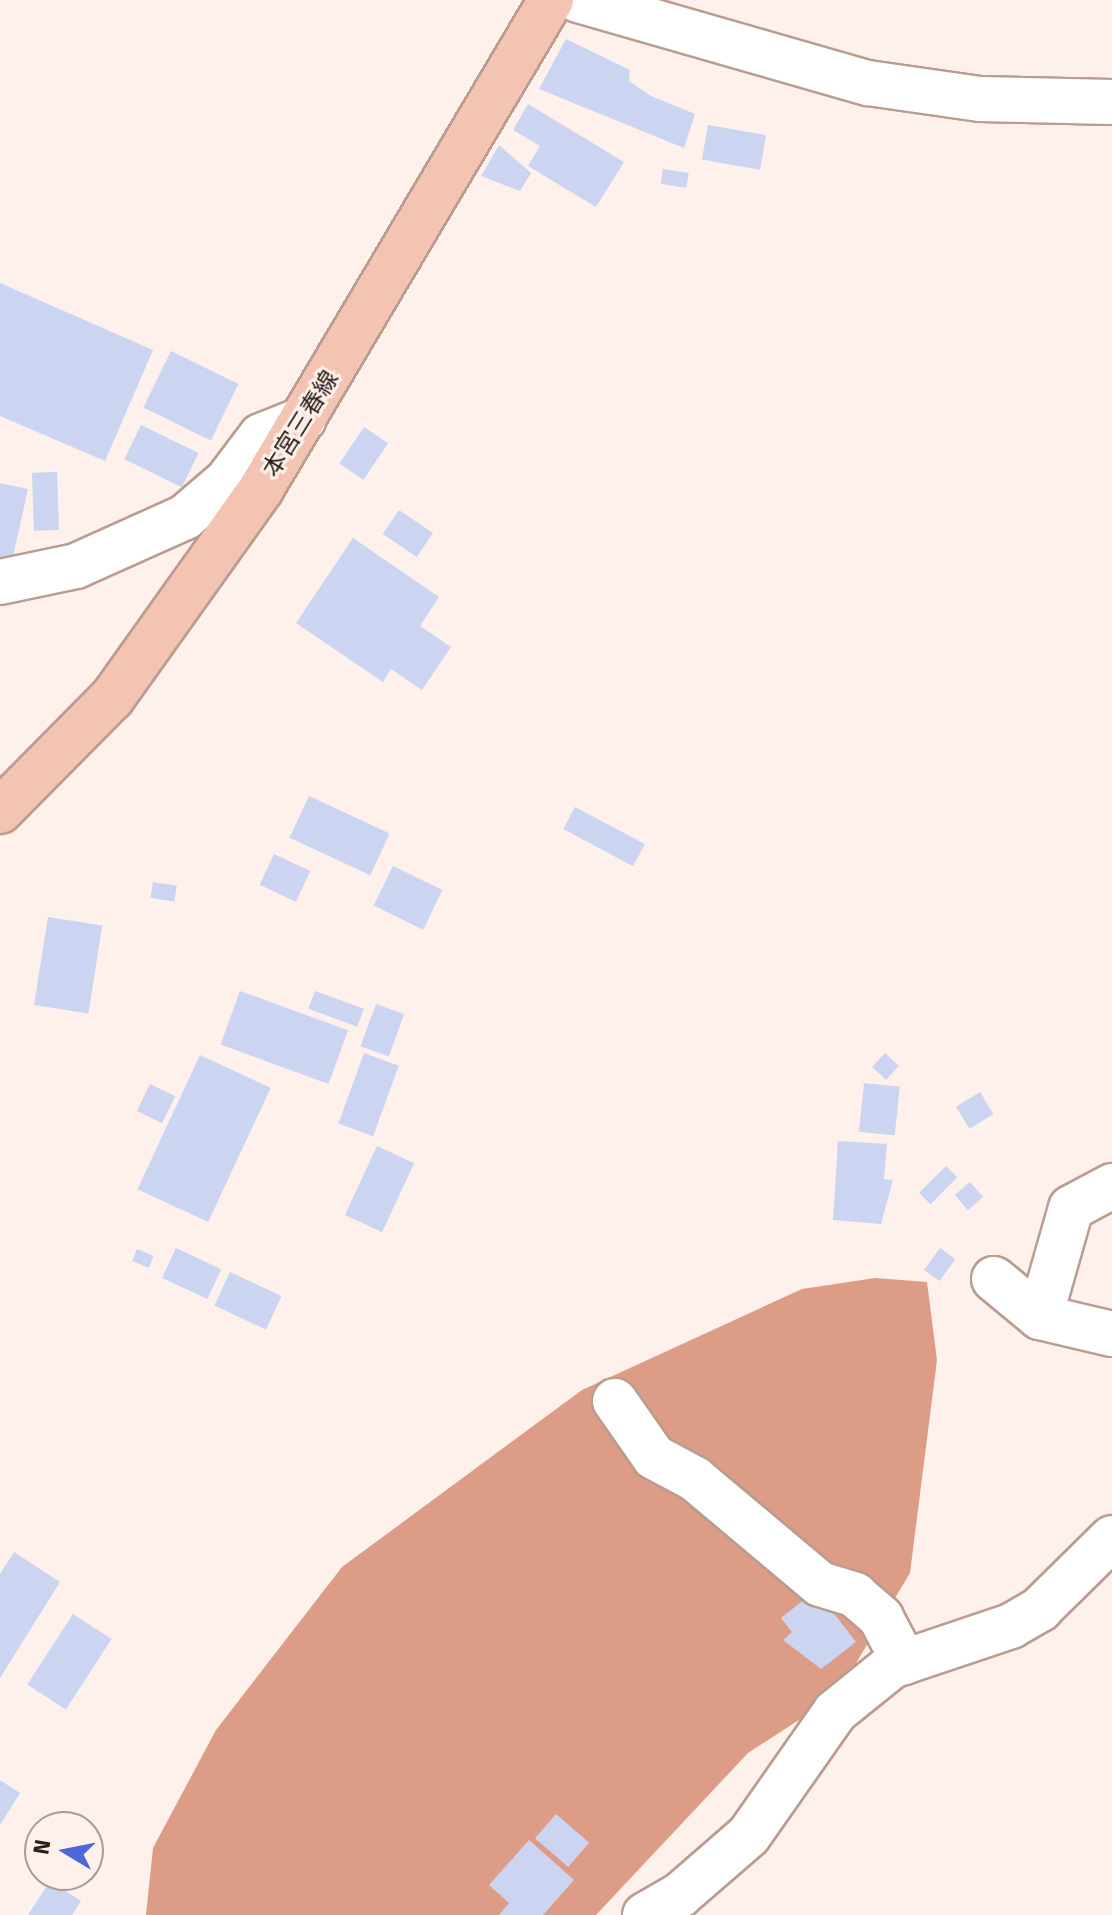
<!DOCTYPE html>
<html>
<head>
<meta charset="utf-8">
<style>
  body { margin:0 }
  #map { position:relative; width:1112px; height:1915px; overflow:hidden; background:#fef0eb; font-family:"Fira Sans","Noto Sans JP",sans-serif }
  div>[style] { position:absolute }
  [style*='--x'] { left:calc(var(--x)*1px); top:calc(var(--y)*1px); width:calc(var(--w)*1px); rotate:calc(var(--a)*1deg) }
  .forest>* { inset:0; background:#dd9c85 }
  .building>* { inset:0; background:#cbd4f1; transform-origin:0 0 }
  .roads { filter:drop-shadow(2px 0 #bb9c91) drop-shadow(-2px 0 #bb9c91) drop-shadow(0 2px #bb9c91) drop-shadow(0 -2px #bb9c91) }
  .minor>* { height:44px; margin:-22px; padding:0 22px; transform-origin:22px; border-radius:22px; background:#fff }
  .major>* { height:44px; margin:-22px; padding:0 22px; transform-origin:22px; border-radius:22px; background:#f4c4b3 }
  span { translate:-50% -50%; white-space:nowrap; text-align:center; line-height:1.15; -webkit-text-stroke:6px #fef0eb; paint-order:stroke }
  .street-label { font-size:24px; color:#291e19 }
  .north { position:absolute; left:24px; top:1811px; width:80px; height:80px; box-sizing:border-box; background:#fef0eb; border:2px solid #a99c97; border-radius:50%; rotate:280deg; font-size:22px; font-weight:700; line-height:32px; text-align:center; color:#291e19 }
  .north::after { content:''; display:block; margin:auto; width:28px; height:36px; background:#4d67db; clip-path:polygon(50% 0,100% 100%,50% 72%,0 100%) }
</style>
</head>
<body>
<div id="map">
  <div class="forest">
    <i style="clip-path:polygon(875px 1278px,927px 1282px,937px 1360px,910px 1573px,837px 1695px,748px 1753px,596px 1915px,146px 1915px,153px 1848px,216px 1730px,342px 1567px,582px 1390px,802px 1289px)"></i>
  </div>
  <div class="building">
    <i style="clip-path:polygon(566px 39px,630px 70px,629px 81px,651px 96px,695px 114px,684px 148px,539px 89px)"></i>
    <i style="clip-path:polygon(528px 104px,624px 162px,596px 207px,528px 166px,540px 146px,513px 130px)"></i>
    <i style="left:708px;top:125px;width:59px;height:35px;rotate:10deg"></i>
    <i style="clip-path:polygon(499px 145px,531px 173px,520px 191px,481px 176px)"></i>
    <i style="left:663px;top:169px;width:26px;height:15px;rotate:9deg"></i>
    <i style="clip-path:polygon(0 283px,153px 350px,105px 461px,0 416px)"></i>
    <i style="left:171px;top:351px;width:75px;height:63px;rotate:26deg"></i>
    <i style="left:141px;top:425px;width:64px;height:38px;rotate:26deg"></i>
    <i style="left:364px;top:427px;width:29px;height:44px;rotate:34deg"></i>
    <i style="left:57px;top:472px;width:58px;height:25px;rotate:88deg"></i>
    <i style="clip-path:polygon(0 483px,28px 489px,12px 561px,0 559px)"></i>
    <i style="left:399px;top:510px;width:41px;height:29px;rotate:34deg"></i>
    <i style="clip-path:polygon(353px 538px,439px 597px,420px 626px,451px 647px,422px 690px,391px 669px,383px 682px,296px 623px)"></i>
    <i style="left:309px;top:796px;width:89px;height:46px;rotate:25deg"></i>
    <i style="left:575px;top:807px;width:79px;height:25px;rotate:28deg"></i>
    <i style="left:274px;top:854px;width:40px;height:34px;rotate:25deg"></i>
    <i style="left:393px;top:866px;width:55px;height:44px;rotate:26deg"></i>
    <i style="left:153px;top:882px;width:24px;height:16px;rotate:9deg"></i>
    <i style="left:48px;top:917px;width:55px;height:89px;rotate:9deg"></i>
    <i style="left:240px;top:991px;width:115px;height:57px;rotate:20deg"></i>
    <i style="left:315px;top:991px;width:52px;height:19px;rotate:20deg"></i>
    <i style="left:376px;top:1004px;width:30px;height:45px;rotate:20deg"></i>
    <i style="left:364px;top:1053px;width:37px;height:75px;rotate:20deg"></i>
    <i style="left:885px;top:1053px;width:19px;height:19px;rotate:43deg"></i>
    <i style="left:200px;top:1055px;width:78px;height:148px;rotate:25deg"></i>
    <i style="left:864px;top:1083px;width:36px;height:49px;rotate:6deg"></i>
    <i style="left:150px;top:1084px;width:28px;height:30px;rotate:26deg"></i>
    <i style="left:980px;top:1092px;width:26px;height:28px;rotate:59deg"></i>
    <i style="clip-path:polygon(838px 1141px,887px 1144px,884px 1179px,893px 1180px,881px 1224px,833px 1220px)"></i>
    <i style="left:377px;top:1146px;width:41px;height:76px;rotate:25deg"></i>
    <i style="left:946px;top:1166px;width:16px;height:38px;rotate:45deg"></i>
    <i style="left:970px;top:1182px;width:20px;height:20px;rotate:49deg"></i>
    <i style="left:176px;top:1248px;width:50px;height:33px;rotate:25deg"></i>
    <i style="left:940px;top:1248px;width:19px;height:27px;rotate:36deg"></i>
    <i style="left:137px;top:1249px;width:18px;height:13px;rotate:22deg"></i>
    <i style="left:230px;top:1272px;width:57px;height:37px;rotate:25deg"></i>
    <i style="clip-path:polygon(14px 1552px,60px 1582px,0 1678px,0 1574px)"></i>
    <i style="clip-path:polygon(816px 1590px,856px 1642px,821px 1669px,783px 1640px,792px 1632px,781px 1618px)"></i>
    <i style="left:73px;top:1614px;width:46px;height:84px;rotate:33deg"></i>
    <i style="clip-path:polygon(0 1780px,20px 1793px,0 1825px)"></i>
    <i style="left:556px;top:1814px;width:44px;height:32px;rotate:41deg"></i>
    <i style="clip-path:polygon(529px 1840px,574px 1880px,543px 1915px,499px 1915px,509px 1903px,489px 1885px)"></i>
    <i style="clip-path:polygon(50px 1881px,81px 1901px,72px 1915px,28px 1915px)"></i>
  </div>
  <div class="roads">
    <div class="minor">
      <i style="--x:578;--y:0;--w:302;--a:16"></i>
      <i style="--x:868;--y:83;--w:113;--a:8.1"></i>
      <i style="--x:980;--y:99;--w:132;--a:1.3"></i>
      <i style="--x:0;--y:582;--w:78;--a:-11.9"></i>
      <i style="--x:76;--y:566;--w:120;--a:-24.2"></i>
      <i style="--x:185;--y:517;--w:55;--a:-40.6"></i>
      <i style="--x:227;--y:481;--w:56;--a:-52.9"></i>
      <i style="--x:261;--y:436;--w:46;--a:-21.6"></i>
      <i style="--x:994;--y:1279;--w:60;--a:39.6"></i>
      <i style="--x:1040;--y:1317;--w:74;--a:13.3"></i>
      <i style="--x:1040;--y:1317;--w:113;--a:-74.1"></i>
      <i style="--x:1071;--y:1208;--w:47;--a:-28.2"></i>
      <i style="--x:615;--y:1401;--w:68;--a:55.1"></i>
      <i style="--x:654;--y:1457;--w:47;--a:28.2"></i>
      <i style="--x:695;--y:1479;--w:163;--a:40"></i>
      <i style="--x:820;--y:1584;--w:37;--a:17"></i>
      <i style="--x:855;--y:1595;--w:35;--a:41"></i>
      <i style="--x:881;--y:1618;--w:50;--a:62.4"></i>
      <i style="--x:645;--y:1915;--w:40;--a:-29.7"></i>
      <i style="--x:680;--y:1895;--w:91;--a:-41"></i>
      <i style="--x:749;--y:1835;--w:150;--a:-55"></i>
      <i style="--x:835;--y:1712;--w:73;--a:-38.9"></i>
      <i style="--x:892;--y:1666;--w:126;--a:-18.6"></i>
      <i style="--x:1011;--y:1626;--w:34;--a:-30"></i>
      <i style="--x:1040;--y:1609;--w:101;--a:-44.6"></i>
    </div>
    <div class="major">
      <i style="--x:0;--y:811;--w:159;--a:-45.3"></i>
      <i style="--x:112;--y:698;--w:257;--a:-54.5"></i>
      <i style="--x:261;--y:489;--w:569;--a:-59.33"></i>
    </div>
  </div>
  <div class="street-label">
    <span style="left:301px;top:424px;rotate:-58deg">本宮三春線</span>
  </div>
  <div class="north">N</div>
</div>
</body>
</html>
